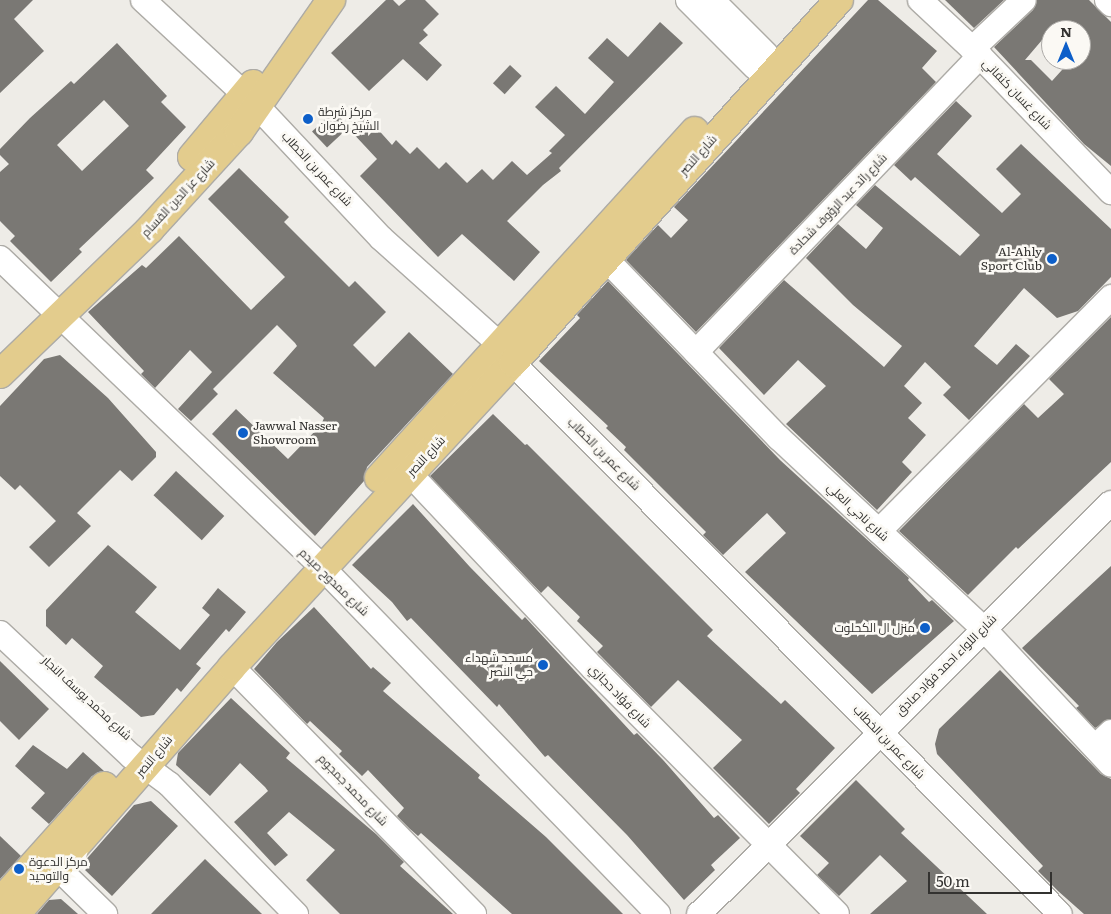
<!DOCTYPE html>
<html>
<head>
<meta charset="utf-8">
<style>
  body { margin:0 }
  #map { position:relative; width:1111px; height:914px; overflow:hidden; background:#eeece7; font-family:Literata,Cairo,serif }
  div>[style] { position:absolute }
  [style*='--x'] { left:calc(var(--x)*1px); top:calc(var(--y)*1px); width:calc(var(--w)*1px); rotate:calc(var(--a)*1deg) }
  .building>* { inset:0; background:#7a7874; transform-origin:0 0 }
  .roads { filter:drop-shadow(1px 0 #adaba6) drop-shadow(-1px 0 #adaba6) drop-shadow(0 1px #adaba6) drop-shadow(0 -1px #adaba6) }
  .minor>* { height:24px; margin:-12px; padding:0 12px; transform-origin:12px; border-radius:12px; background:#fff }
  .major>* { height:28px; margin:-14px; padding:0 14px; transform-origin:14px; border-radius:14px; background:#e3cc8d }
  .dots>* { width:14px; height:14px; translate:-50% -50%; box-sizing:border-box; border:2px solid #fbf9f4; border-radius:50% }
  span { translate:-50% -50%; white-space:nowrap; text-align:center; line-height:1.15; -webkit-text-stroke:5px #fbf9f4; paint-order:stroke }
  .street-label { font-size:12px; color:#333230 }
  .poi-label { font-size:12px; color:#333230 }
  .left { translate:0 -50%; text-align:left }
  .right { translate:-100% -50%; text-align:right }
  .north { position:absolute; left:1041px; top:20px; width:50px; height:50px; box-sizing:border-box; background:#fbf9f4; border:1px solid #aba9a6; border-radius:50%; rotate:0deg; font-size:14px; font-weight:700; line-height:20px; text-align:center; color:#333230 }
  .north::after { content:''; display:block; margin:auto; width:18px; height:22px; background:#0d5fc9; clip-path:polygon(50% 0,100% 100%,50% 72%,0 100%) }
  .scale { position:absolute; left:928px; top:872px; width:124px; height:22px; box-sizing:border-box; border:2px solid #333230; border-top:0; padding-left:6px; font-size:15px; line-height:18px; white-space:nowrap; color:#333230; -webkit-text-stroke:4px #fbf9f4; paint-order:stroke }
</style>
</head>
<body>
<div id="map">
  <div class="building">
    <i style="clip-path:polygon(0 0,33px 0,14px 19px,44px 51px,0 93px)"></i>
    <i style="clip-path:polygon(386px 0,393px 0,399px 6px,406px 0,425px 0,439px 14px,423px 30px,428px 35px,419px 43px,442px 65px,427px 81px,403px 59px,369px 91px,331px 53px)"></i>
    <i style="clip-path:polygon(868px 0,878px 0,937px 51px,922px 68px,936px 82px,696px 332px,626px 260px,658px 225px,671px 238px,688px 220px,674px 207px)"></i>
    <i style="clip-path:polygon(945px 0,1004px 0,974px 28px)"></i>
    <i style="clip-path:polygon(evenodd,1037px 0,1089px 0,1111px 22px,1111px 166px,1084px 144px,994px 47px,1033px 10px,1037px 0,1051px 30px,1081px 30px,1081px 60px,1071px 60px,1052px 81px,1031px 60px,1025px 60px,1048px 33px,1051px 34px,1051px 30px)"></i>
    <i style="clip-path:polygon(660px 22px,683px 43px,559px 168px,561px 171px,543px 185px,507px 221px,540px 252px,514px 281px,462px 234px,438px 257px,360px 176px,377px 159px,349px 129px,365px 115px,392px 145px,396px 140px,410px 154px,417px 147px,439px 169px,446px 162px,467px 183px,482px 169px,493px 180px,512px 161px,527px 175px,552px 153px,549px 151px,565px 135px,535px 107px,556px 86px,585px 114px,614px 82px,588px 58px,607px 38px,628px 57px)"></i>
    <i style="clip-path:polygon(evenodd,117px 43px,167px 96px,161px 102px,186px 127px,146px 170px,154px 178px,79px 249px,82px 252px,51px 282px,10px 241px,15px 236px,0 221px,0 172px,9px 164px,0 155px,0 149px,30px 118px,71px 81px,74px 84px,117px 43px,104px 100px,129px 126px,82px 171px,57px 145px,104px 100px)"></i>
    <i style="left:510px;top:65px;width:16px;height:25px;rotate:43deg"></i>
    <i style="clip-path:polygon(956px 101px,972px 116px,937px 154px,1002px 213px,1021px 194px,996px 169px,1021px 144px,1111px 229px,1111px 277px,1078px 311px,1057px 318px,1024px 288px,974px 346px,997px 365px,1016px 344px,1030px 356px,969px 420px,943px 395px,951px 387px,925px 362px,904px 386px,922px 403px,908px 418px,926px 435px,902px 462px,912px 472px,877px 510px,786px 424px,826px 386px,798px 360px,764px 395px,719px 348px,784px 280px,884px 367px,902px 346px,853px 305px,806px 258px,838px 224px,866px 249px,883px 228px,856px 205px,875px 185px,960px 256px,980px 235px,915px 177px,911px 181px,894px 165px)"></i>
    <i style="left:334px;top:111px;width:22px;height:30px;rotate:47deg"></i>
    <i style="clip-path:polygon(239px 168px,289px 217px,284px 222px,349px 287px,355px 281px,386px 312px,353px 345px,375px 367px,409px 332px,453px 374px,367px 467px,364px 481px,315px 536px,212px 434px,236px 409px,288px 459px,321px 425px,324px 418px,273px 373px,297px 346px,295px 343px,277px 325px,213px 389px,218px 394px,191px 421px,178px 409px,212px 372px,190px 350px,155px 388px,141px 374px,144px 371px,88px 312px,142px 265px,146px 268px,179px 236px,251px 310px,285px 277px,208px 199px)"></i>
    <i style="clip-path:polygon(608px 281px,780px 460px,909px 578px,908px 580px,929px 602px,932px 600px,954px 621px,872px 694px,745px 572px,786px 533px,767px 513px,723px 555px,703px 535px,706px 532px,624px 450px,626px 447px,606px 428px,608px 426px,539px 361px,580px 318px,577px 315px)"></i>
    <i style="clip-path:polygon(1111px 317px,1111px 462px,1018px 549px,1016px 547px,968px 595px,899px 531px,1024px 404px,1038px 418px,1064px 394px,1049px 379px)"></i>
    <i style="clip-path:polygon(60px 355px,108px 398px,156px 452px,156px 457px,132px 481px,120px 470px,77px 513px,91px 526px,49px 567px,29px 547px,56px 521px,20px 485px,15px 490px,0 476px,0 406px,44px 359px)"></i>
    <i style="clip-path:polygon(493px 414px,525px 445px,527px 444px,713px 630px,707px 636px,781px 704px,785px 700px,835px 748px,796px 789px,800px 793px,769px 824px,713px 768px,742px 740px,678px 680px,651px 707px,597px 652px,603px 646px,577px 621px,580px 617px,548px 586px,541px 593px,430px 476px)"></i>
    <i style="left:176px;top:471px;width:66px;height:33px;rotate:43deg"></i>
    <i style="clip-path:polygon(413px 504px,470px 567px,522px 620px,525px 617px,634px 735px,637px 733px,664px 761px,714px 818px,718px 815px,740px 838px,711px 865px,715px 870px,684px 900px,627px 835px,548px 755px,545px 757px,499px 704px,497px 707px,411px 618px,407px 621px,392px 602px,352px 565px)"></i>
    <i style="clip-path:polygon(108px 545px,157px 587px,135px 612px,180px 650px,210px 615px,202px 608px,218px 588px,246px 612px,229px 632px,226px 629px,196px 664px,201px 668px,181px 692px,177px 688px,154px 715px,141px 717px,94px 677px,103px 666px,72px 638px,66px 645px,46px 626px,46px 610px)"></i>
    <i style="clip-path:polygon(1111px 566px,1111px 719px,1095px 728px,1076px 708px,1079px 706px,1022px 648px)"></i>
    <i style="clip-path:polygon(314px 607px,371px 669px,373px 667px,391px 683px,383px 691px,480px 775px,478px 778px,546px 837px,623px 914px,512px 914px,421px 833px,418px 836px,410px 829px,397px 816px,404px 808px,368px 770px,362px 776px,339px 754px,342px 751px,310px 721px,307px 724px,254px 669px,277px 642px)"></i>
    <i style="clip-path:polygon(0 661px,49px 709px,19px 740px,0 721px)"></i>
    <i style="clip-path:polygon(1000px 670px,1101px 774px,1111px 779px,1111px 914px,1084px 914px,1058px 891px,1038px 871px,1043px 866px,937px 754px,935px 744px,939px 729px)"></i>
    <i style="clip-path:polygon(231px 698px,290px 753px,286px 758px,376px 834px,404px 862px,400px 866px,453px 914px,340px 914px,306px 880px,335px 850px,289px 812px,267px 833px,288px 855px,275px 866px,234px 822px,268px 791px,265px 787px,240px 763px,210px 796px,176px 765px,178px 753px)"></i>
    <i style="clip-path:polygon(33px 745px,67px 769px,83px 752px,104px 771px,92px 776px,49px 824px,31px 808px,45px 793px,15px 766px)"></i>
    <i style="clip-path:polygon(856px 780px,905px 829px,901px 833px,987px 914px,870px 914px,907px 881px,880px 855px,839px 896px,817px 875px,829px 863px,800px 836px)"></i>
    <i style="clip-path:polygon(151px 801px,178px 826px,112px 896px,85px 870px,88px 867px,83px 863px,134px 805px)"></i>
    <i style="clip-path:polygon(0 836px,21px 856px,0 879px)"></i>
    <i style="clip-path:polygon(205px 859px,262px 914px,151px 914px)"></i>
    <i style="clip-path:polygon(61px 899px,78px 914px,37px 914px,49px 900px)"></i>
  </div>
  <div class="roads">
    <div class="minor">
      <i style="--x:143;--y:0;--w:157;--a:42.9"></i>
      <i style="--x:258;--y:107;--w:180;--a:46.8"></i>
      <i style="--x:381;--y:238;--w:159;--a:41.9"></i>
      <i style="--x:499;--y:344;--w:24;--a:54"></i>
      <i style="--x:513;--y:363;--w:776;--a:45.21"></i>
      <i style="--x:688;--y:0;--w:95;--a:45"></i>
      <i style="--x:712;--y:0;--w:76;--a:45"></i>
      <i style="--x:920;--y:0;--w:82;--a:43"></i>
      <i style="--x:980;--y:56;--w:189;--a:46.1"></i>
      <i style="--x:1107;--y:0;--w:6;--a:45"></i>
      <i style="--x:972;--y:49;--w:71;--a:-43.3"></i>
      <i style="--x:0;--y:258;--w:446;--a:43.8"></i>
      <i style="--x:322;--y:567;--w:483;--a:45.9"></i>
      <i style="--x:605;--y:258;--w:250;--a:46"></i>
      <i style="--x:779;--y:438;--w:279;--a:43"></i>
      <i style="--x:983;--y:628;--w:187;--a:46.9"></i>
      <i style="--x:696;--y:352;--w:410;--a:-46.2"></i>
      <i style="--x:409;--y:473;--w:268;--a:46.7"></i>
      <i style="--x:593;--y:668;--w:346;--a:45.2"></i>
      <i style="--x:879;--y:531;--w:330;--a:-45.2"></i>
      <i style="--x:0;--y:633;--w:180;--a:43.2"></i>
      <i style="--x:131;--y:756;--w:47;--a:36.4"></i>
      <i style="--x:169;--y:784;--w:182;--a:45.7"></i>
      <i style="--x:232;--y:667;--w:346;--a:45.6"></i>
      <i style="--x:1095;--y:747;--w:22;--a:-43"></i>
      <i style="--x:58;--y:868;--w:66;--a:44.4"></i>
      <i style="--x:699;--y:914;--w:582;--a:-44.93"></i>
    </div>
    <div class="major">
      <i style="--x:192;--y:157;--w:95;--a:-50.1"></i>
      <i style="--x:0;--y:374;--w:209;--a:-44"></i>
      <i style="--x:150;--y:229;--w:132;--a:-47.5"></i>
      <i style="--x:239;--y:132;--w:161;--a:-55.1"></i>
      <i style="--x:379;--y:478;--w:469;--a:-47.7"></i>
      <i style="--x:0;--y:902;--w:156;--a:-48.1"></i>
      <i style="--x:16;--y:914;--w:328;--a:-48.8"></i>
      <i style="--x:232;--y:667;--w:414;--a:-47.3"></i>
      <i style="--x:513;--y:363;--w:488;--a:-48.1"></i>
    </div>
  </div>
  <div class="dots">
    <i style="left:308px;top:119px;background:#0d5fc9"></i>
    <i style="left:1052px;top:259px;background:#0d5fc9"></i>
    <i style="left:243px;top:433px;background:#0d5fc9"></i>
    <i style="left:925px;top:628px;background:#0d5fc9"></i>
    <i style="left:543px;top:665px;background:#0d5fc9"></i>
    <i style="left:19px;top:869px;background:#0d5fc9"></i>
  </div>
  <div class="street-label">
    <span style="left:1017px;top:94px;rotate:46deg">شارع غسان كنفاني</span>
    <span style="left:698px;top:155px;rotate:-48deg">شارع النصر</span>
    <span style="left:317px;top:169px;rotate:47deg">شارع عمر بن الخطاب</span>
    <span style="left:178px;top:198px;rotate:-47deg">شارع عز الدين القسام</span>
    <span style="left:838px;top:204px;rotate:-46deg">شارع رائد عبد الرؤوف شحادة</span>
    <span style="left:604px;top:454px;rotate:45deg">شارع عمر بن الخطاب</span>
    <span style="left:426px;top:456px;rotate:-47deg">شارع النصر</span>
    <span style="left:858px;top:512px;rotate:43deg">شارع ناجي العلي</span>
    <span style="left:334px;top:582px;rotate:44deg">شارع ممدوح صيدم</span>
    <span style="left:946px;top:665px;rotate:-45deg">شارع اللواء احمد فؤاد صادق</span>
    <span style="left:620px;top:696px;rotate:46deg">شارع فؤاد حجازي</span>
    <span style="left:87px;top:698px;rotate:43deg">شارع محمد يوسف النجار</span>
    <span style="left:889px;top:742px;rotate:46deg">شارع عمر بن الخطاب</span>
    <span style="left:154px;top:756px;rotate:-50deg">شارع النصر</span>
    <span style="left:353px;top:790px;rotate:46deg">شارع محمد جمجوم</span>
  </div>
  <div class="poi-label">
    <span class="left" style="left:318px;top:119px">مركز شرطة<br>الشيخ رضوان</span>
    <span class="right" style="left:1042px;top:259px">Al-Ahly<br>Sport Club</span>
    <span class="left" style="left:253px;top:433px">Jawwal Nasser<br>Showroom</span>
    <span class="right" style="left:915px;top:628px">منزل ال الكحلوت</span>
    <span class="right" style="left:533px;top:665px">مسجد شهداء<br>حي النصر</span>
    <span class="left" style="left:29px;top:869px">مركز الدعوة<br>والتوحيد</span>
  </div>
  <div class="north">N</div>
  <div class="scale">50 m</div>
</div>
</body>
</html>
